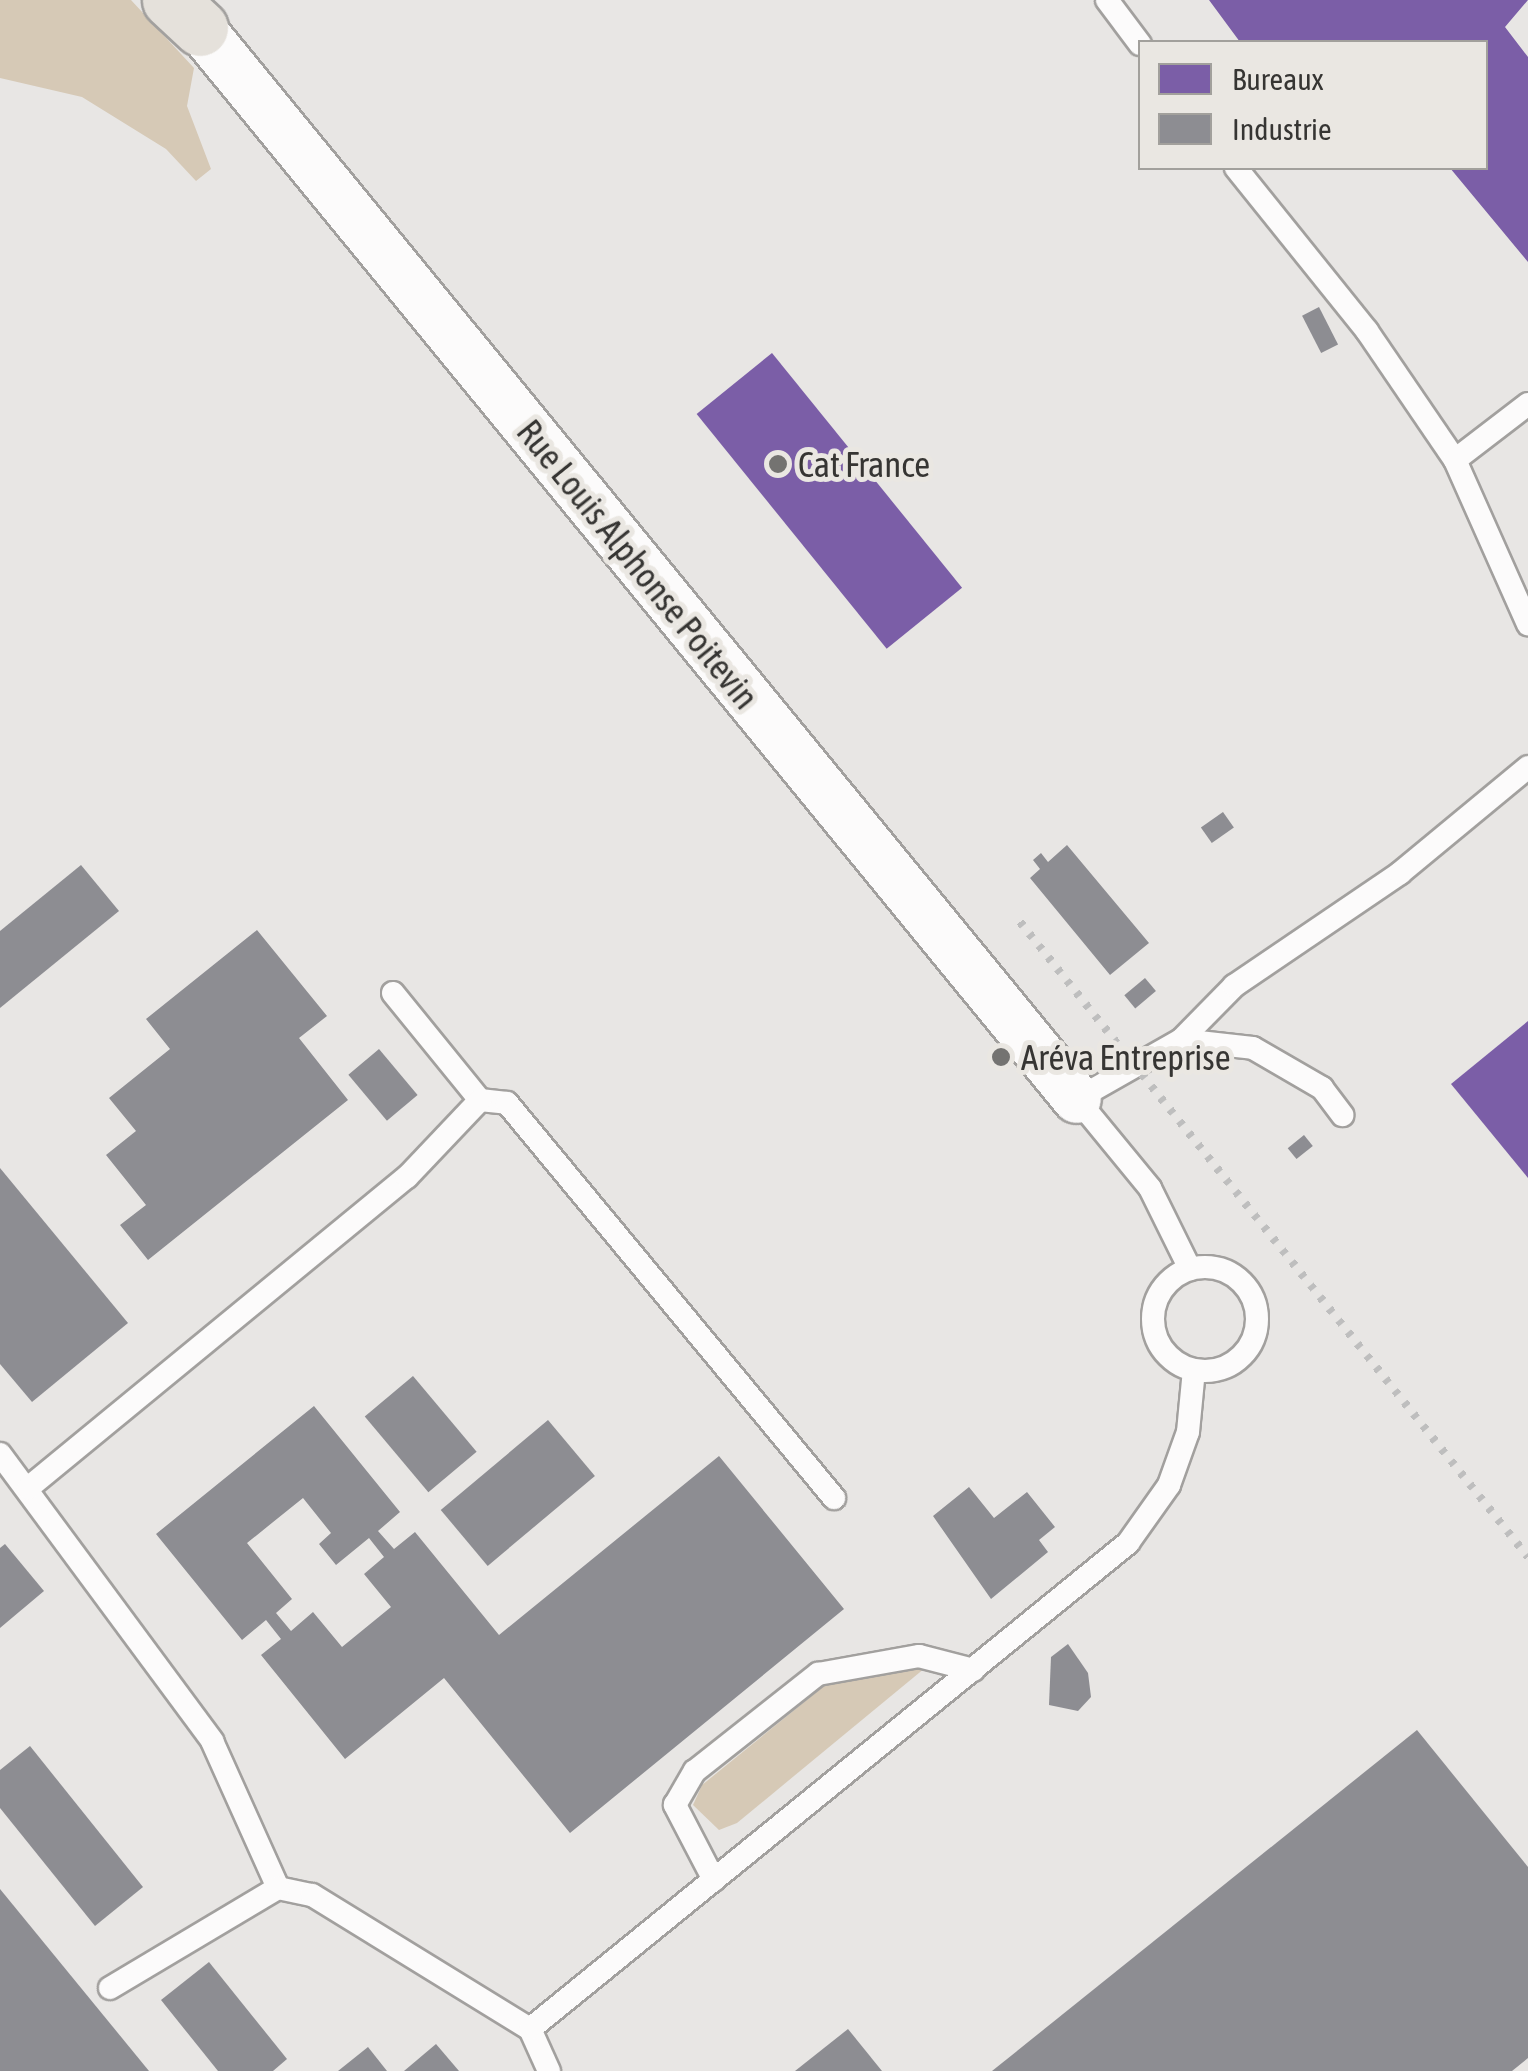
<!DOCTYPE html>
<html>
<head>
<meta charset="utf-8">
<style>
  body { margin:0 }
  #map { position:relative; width:1528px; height:2071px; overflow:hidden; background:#e8e6e4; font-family:"Asap Condensed",sans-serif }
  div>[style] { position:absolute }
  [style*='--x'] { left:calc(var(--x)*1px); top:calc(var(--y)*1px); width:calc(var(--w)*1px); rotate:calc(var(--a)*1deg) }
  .green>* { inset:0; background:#d6c9b6 }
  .offices>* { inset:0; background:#7b5ea7; transform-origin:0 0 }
  .industry>* { inset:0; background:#8d8d92; transform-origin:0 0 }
  .roads { filter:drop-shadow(2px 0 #a2a09e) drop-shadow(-2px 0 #a2a09e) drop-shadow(0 2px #a2a09e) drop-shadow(0 -2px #a2a09e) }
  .lane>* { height:22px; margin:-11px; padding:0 11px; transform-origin:11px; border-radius:11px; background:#fcfbfb }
  .lane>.ring { margin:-11px; padding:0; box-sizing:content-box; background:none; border:22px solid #fcfbfb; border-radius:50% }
  .street>* { height:48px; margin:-24px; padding:0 24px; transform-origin:24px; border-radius:24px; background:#fcfbfb }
  .primary>* { height:55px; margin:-27.5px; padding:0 27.5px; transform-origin:27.5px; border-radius:27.5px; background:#e5e1db }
  .rail>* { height:8px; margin-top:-4px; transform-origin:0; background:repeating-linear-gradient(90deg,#bebebe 0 5px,transparent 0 15px) }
  .dots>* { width:28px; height:28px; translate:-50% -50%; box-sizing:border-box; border:5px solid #eae7e2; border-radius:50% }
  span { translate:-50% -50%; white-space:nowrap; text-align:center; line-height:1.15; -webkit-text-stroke:10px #eae7e2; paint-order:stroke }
  .poi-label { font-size:35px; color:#363533 }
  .left { translate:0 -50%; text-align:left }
  .street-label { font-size:35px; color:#363533 }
  .legend { position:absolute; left:1138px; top:40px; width:350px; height:130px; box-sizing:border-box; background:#eae7e2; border:2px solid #a2a09c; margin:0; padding:12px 18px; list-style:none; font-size:30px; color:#363533 }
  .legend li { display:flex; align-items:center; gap:20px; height:50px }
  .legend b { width:50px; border:2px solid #a2a09c }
</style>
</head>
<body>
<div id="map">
  <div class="green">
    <i style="clip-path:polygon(0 0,131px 0,194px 68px,187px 106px,211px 169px,196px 181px,166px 149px,82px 97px,0 78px)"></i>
    <i style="clip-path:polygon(925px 1668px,737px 1823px,719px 1830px,693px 1805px,702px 1785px,834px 1678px)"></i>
  </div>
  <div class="offices">
    <i style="clip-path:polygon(1209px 0,1528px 0,1505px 27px,1528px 57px,1528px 262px,1450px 168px,1486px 168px,1486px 42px,1240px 42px)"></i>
    <i style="left:772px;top:353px;width:302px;height:97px;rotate:51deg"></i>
    <i style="clip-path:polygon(1528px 1021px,1528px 1178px,1451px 1084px)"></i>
  </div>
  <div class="industry">
    <i style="left:1319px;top:307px;width:42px;height:19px;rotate:63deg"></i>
    <i style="left:1223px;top:812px;width:19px;height:27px;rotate:55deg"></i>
    <i style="clip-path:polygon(1067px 845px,1149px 943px,1110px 975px,1030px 878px,1040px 869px,1033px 860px,1041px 853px,1048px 862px)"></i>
    <i style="clip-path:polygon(81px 865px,119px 911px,0 1008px,0 931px)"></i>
    <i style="clip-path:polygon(257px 930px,327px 1016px,299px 1038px,348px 1100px,148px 1260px,120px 1225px,146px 1205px,106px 1155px,136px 1131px,109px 1098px,170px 1049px,146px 1019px)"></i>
    <i style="left:1145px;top:978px;width:17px;height:27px;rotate:50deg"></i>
    <i style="left:379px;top:1049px;width:60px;height:40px;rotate:50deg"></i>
    <i style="left:1304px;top:1135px;width:14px;height:21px;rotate:51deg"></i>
    <i style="clip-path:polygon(0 1168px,128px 1323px,32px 1402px,0 1364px)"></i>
    <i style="left:413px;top:1376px;width:99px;height:63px;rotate:50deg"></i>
    <i style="clip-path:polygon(evenodd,314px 1406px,400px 1512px,378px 1531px,394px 1549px,415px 1532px,499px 1635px,719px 1456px,844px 1609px,570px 1833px,444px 1678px,345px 1759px,261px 1655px,281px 1639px,266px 1620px,242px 1640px,156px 1534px,314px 1406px,303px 1498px,331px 1533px,319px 1544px,336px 1565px,369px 1538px,384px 1557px,364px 1574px,391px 1607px,342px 1647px,313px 1612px,291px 1631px,276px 1613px,292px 1599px,247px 1543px,303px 1498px)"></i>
    <i style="left:548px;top:1420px;width:73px;height:140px;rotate:50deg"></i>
    <i style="clip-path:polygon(969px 1487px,994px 1518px,1027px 1492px,1055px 1527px,1039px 1540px,1048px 1552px,991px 1599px,933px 1516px)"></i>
    <i style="clip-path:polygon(5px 1544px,44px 1591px,0 1628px,0 1548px)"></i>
    <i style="clip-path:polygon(1068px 1644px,1088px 1673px,1091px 1697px,1078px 1711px,1049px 1705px,1051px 1657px)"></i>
    <i style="clip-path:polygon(1417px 1730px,1528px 1867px,1528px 2058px,1512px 2071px,992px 2071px)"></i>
    <i style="clip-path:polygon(30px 1746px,143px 1887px,95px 1926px,0 1808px,0 1770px)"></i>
    <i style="clip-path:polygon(0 1889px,149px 2071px,0 2071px)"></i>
    <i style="clip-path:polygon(209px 1962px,287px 2059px,273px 2071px,218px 2071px,161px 2000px)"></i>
    <i style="clip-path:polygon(848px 2029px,882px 2071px,795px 2071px)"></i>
    <i style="clip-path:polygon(436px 2044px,459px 2071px,404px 2071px)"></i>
    <i style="clip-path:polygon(368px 2047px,387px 2071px,338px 2071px)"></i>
  </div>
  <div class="roads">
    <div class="lane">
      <i style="--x:1107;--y:0;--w:55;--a:53.1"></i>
      <i style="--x:1236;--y:168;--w:209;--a:51.2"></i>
      <i style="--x:1367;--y:331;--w:156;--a:55.7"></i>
      <i style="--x:1455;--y:460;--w:180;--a:66"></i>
      <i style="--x:1455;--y:460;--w:92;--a:-37.5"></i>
      <i style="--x:393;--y:993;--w:138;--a:50.9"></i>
      <i style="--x:480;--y:1100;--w:27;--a:6"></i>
      <i style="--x:507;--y:1103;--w:513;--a:50.38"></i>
      <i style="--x:1181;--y:1040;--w:76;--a:-45.5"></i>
      <i style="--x:1234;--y:986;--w:201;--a:-34.2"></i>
      <i style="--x:1400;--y:873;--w:166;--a:-39.6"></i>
      <i class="ring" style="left:1153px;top:1267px;width:82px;height:82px"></i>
      <i style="--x:1190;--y:1269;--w:90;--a:-116.3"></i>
      <i style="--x:1150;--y:1188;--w:115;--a:-129.4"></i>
      <i style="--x:1077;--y:1099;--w:120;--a:-29.6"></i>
      <i style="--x:1181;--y:1040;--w:72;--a:6.3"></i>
      <i style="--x:1253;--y:1048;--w:80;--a:30.1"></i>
      <i style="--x:1322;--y:1088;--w:34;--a:53"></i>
      <i style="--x:0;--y:1454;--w:357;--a:53.5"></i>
      <i style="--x:212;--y:1741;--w:161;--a:65.8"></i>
      <i style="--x:278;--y:1888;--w:35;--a:12"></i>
      <i style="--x:312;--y:1895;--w:256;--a:31.6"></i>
      <i style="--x:28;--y:1488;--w:490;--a:-39.4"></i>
      <i style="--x:407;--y:1177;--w:106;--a:-46.5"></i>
      <i style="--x:714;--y:1880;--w:85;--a:-117.5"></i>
      <i style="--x:675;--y:1805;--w:39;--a:-60"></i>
      <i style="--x:695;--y:1771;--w:157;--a:-38.3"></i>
      <i style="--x:818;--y:1674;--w:103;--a:-10.1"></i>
      <i style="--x:919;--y:1656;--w:56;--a:14.5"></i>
      <i style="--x:110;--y:1988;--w:196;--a:-30.8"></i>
      <i style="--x:549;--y:2071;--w:46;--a:-114.3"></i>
      <i style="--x:530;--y:2029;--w:771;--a:-39.1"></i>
      <i style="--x:1128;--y:1543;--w:71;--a:-54.7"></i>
      <i style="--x:1169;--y:1485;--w:56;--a:-70.3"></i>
      <i style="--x:1188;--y:1432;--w:62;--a:-84.5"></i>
    </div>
    <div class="street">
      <i style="--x:200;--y:28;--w:1384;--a:50.69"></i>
    </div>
    <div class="primary">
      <i style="--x:170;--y:0;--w:41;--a:43"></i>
    </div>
  </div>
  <div class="rail">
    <i style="--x:1020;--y:922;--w:813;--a:51.34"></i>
  </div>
  <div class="dots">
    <i style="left:778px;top:464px;background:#747371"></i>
    <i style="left:1001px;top:1057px;background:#747371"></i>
  </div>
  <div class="poi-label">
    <span class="left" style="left:798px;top:464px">Cat France</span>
    <span class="left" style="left:1021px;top:1057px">Aréva Entreprise</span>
  </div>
  <div class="street-label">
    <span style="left:638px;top:564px;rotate:51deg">Rue Louis Alphonse Poitevin</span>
  </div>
  <ul class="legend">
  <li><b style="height:28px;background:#7b5ea7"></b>Bureaux</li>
  <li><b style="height:28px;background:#8d8d92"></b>Industrie</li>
  </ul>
</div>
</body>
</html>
